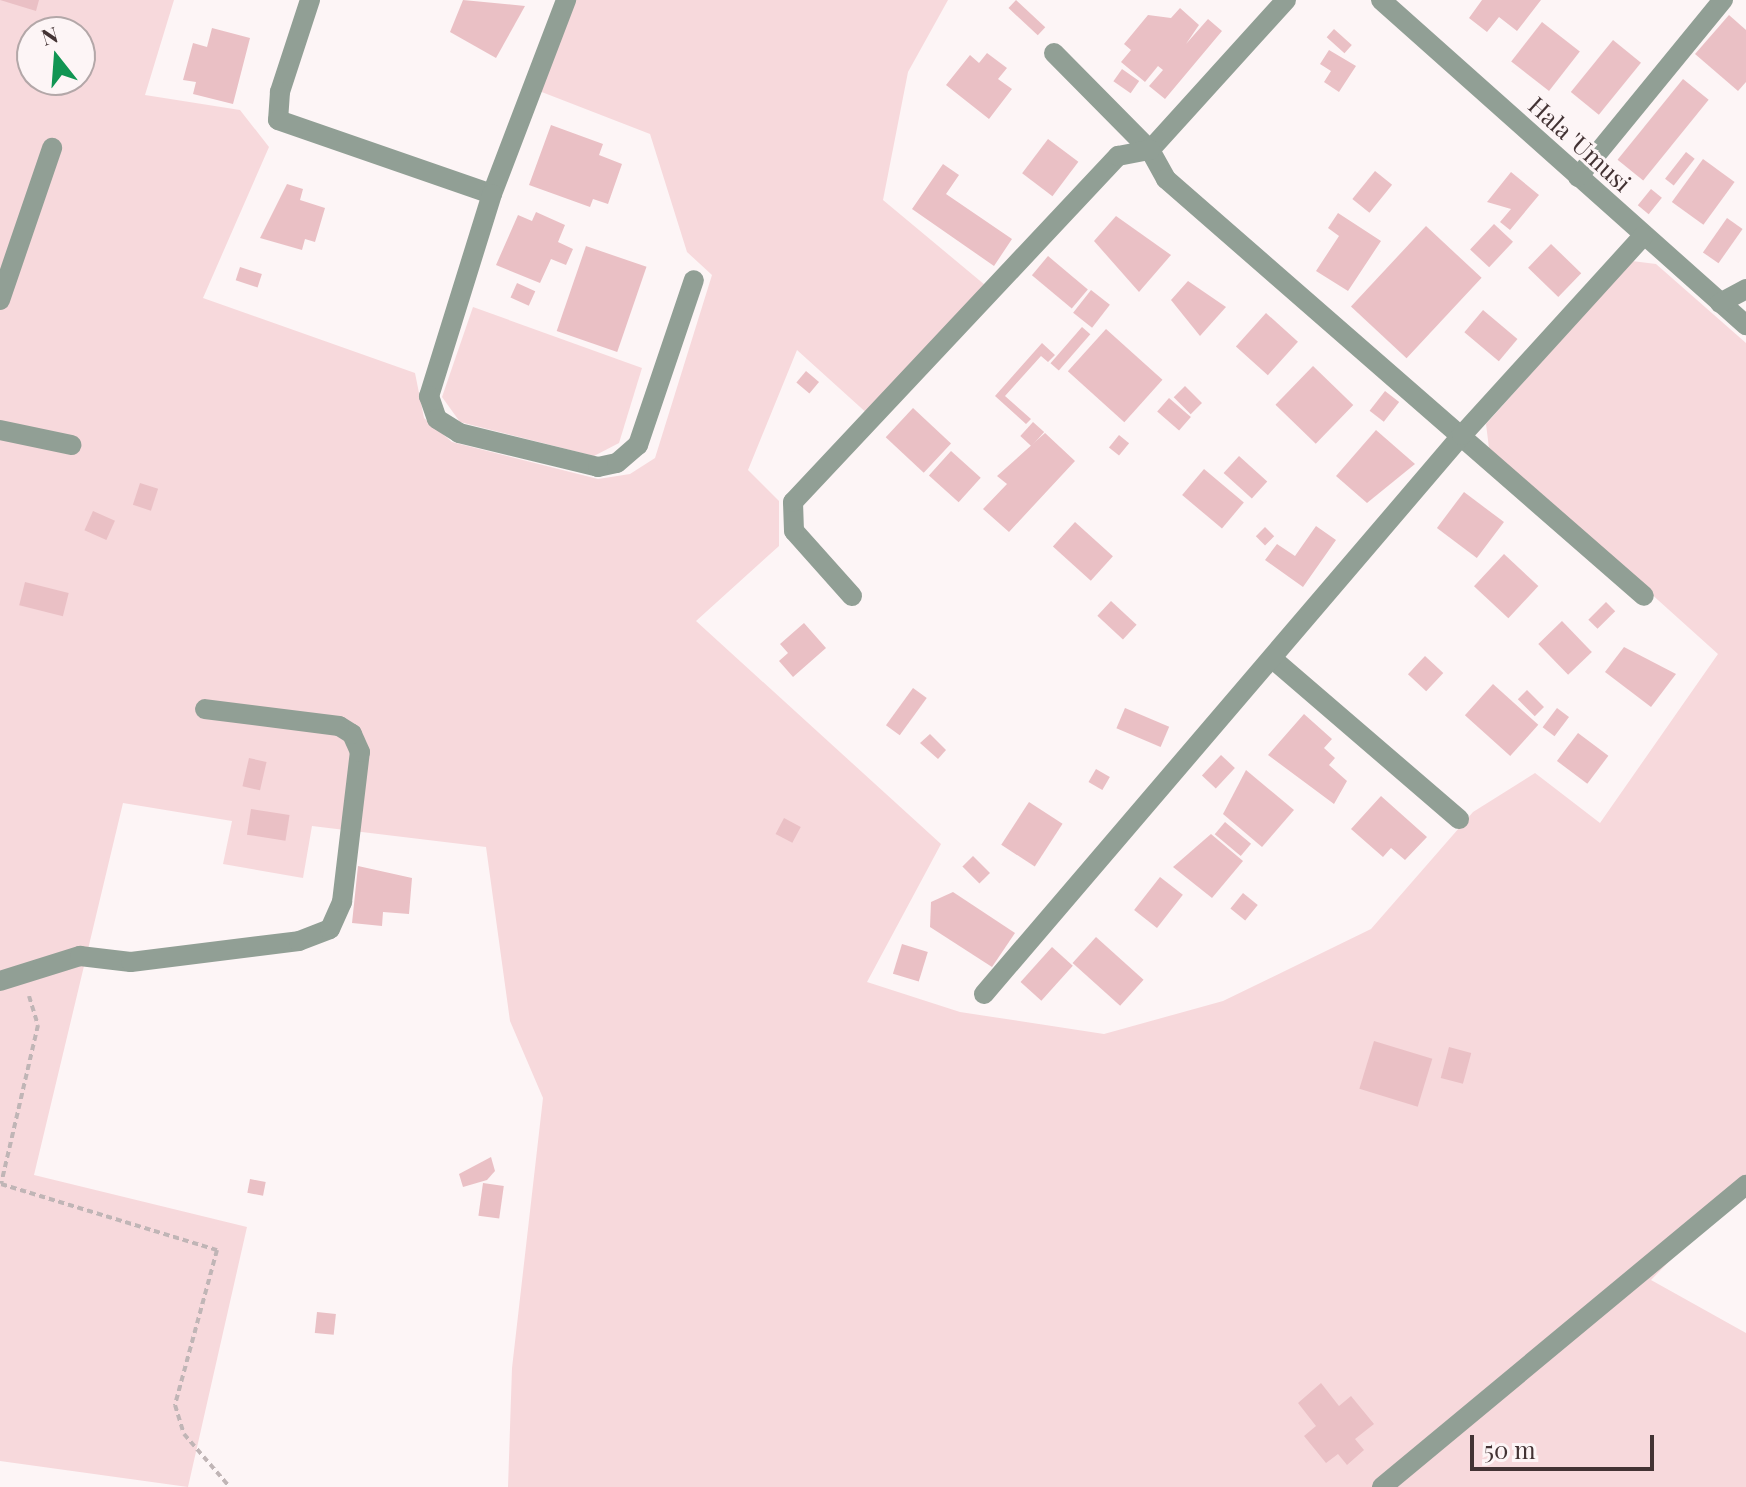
<!DOCTYPE html>
<html>
<head>
<meta charset="utf-8">
<style>
  body { margin:0 }
  #map { position:relative; width:1746px; height:1487px; overflow:hidden; background:#fdf5f6; font-family:"Playfair Display",serif }
  div>[style] { position:absolute }
  [style*='--x'] { left:calc(var(--x)*1px); top:calc(var(--y)*1px); width:calc(var(--w)*1px); rotate:calc(var(--a)*1deg) }
  .green>* { inset:0; background:#f7d9dc }
  .building>* { inset:0; background:#eac0c5; transform-origin:0 0 }
  .path>* { height:4px; margin-top:-2px; transform-origin:0; background:repeating-linear-gradient(90deg,#c0b5b6 0 6px,transparent 0 10px) }
  .minor>* { height:20px; margin:-10px; padding:0 10px; transform-origin:10px; border-radius:10px; background:#919f95 }
  span { translate:-50% -50%; white-space:nowrap; text-align:center; line-height:1.15; -webkit-text-stroke:6px #fdf5f6; paint-order:stroke }
  .street-label { font-size:24px; color:#433334 }
  .north { position:absolute; left:16px; top:16px; width:80px; height:80px; box-sizing:border-box; background:#fdf5f6; border:2px solid #b3a7a8; border-radius:50%; rotate:343deg; font-size:22px; font-weight:700; line-height:32px; text-align:center; color:#433334 }
  .north::after { content:''; display:block; margin:auto; width:28px; height:36px; background:#119553; clip-path:polygon(50% 0,100% 100%,50% 72%,0 100%) }
  .scale { position:absolute; left:1470px; top:1435px; width:184px; height:36px; box-sizing:border-box; border:4px solid #433334; border-top:0; padding-left:10px; font-size:24px; line-height:28px; white-space:nowrap; color:#433334; -webkit-text-stroke:6px #fdf5f6; paint-order:stroke }
</style>
</head>
<body>
<div id="map">
  <div class="green">
    <i style="clip-path:polygon(evenodd,0 0,174px 0,145px 95px,240px 110px,269px 147px,203px 298px,415px 373px,424px 418px,452px 442px,598px 479px,630px 474px,655px 458px,712px 275px,687px 252px,650px 134px,534px 89px,566px 0,948px 0,908px 72px,883px 200px,991px 290px,870px 416px,797px 350px,748px 470px,779px 501px,779px 546px,696px 621px,941px 844px,867px 982px,960px 1012px,1104px 1034px,1223px 1001px,1371px 929px,1473px 812px,1535px 773px,1600px 823px,1718px 654px,1489px 448px,1486px 424px,1632px 261px,1656px 264px,1746px 343px,1746px 1183px,1651px 1280px,1746px 1333px,1746px 1487px,508px 1487px,512px 1368px,543px 1098px,510px 1021px,486px 847px,312px 826px,303px 878px,223px 864px,232px 821px,123px 803px,34px 1175px,247px 1227px,188px 1487px,0 1461px,0 0,32px 32px,80px 32px,80px 80px,32px 80px,32px 32px)"></i>
    <i style="clip-path:polygon(473px 307px,642px 368px,619px 443px,594px 456px,460px 422px,442px 397px)"></i>
  </div>
  <div class="building">
    <i style="clip-path:polygon(0 0,39px 0,36px 11px)"></i>
    <i style="clip-path:polygon(463px 0,525px 6px,496px 58px,450px 32px)"></i>
    <i style="left:1016px;top:0;width:40px;height:11px;rotate:43deg"></i>
    <i style="clip-path:polygon(1482px 0,1541px 0,1517px 31px,1499px 17px,1487px 32px,1469px 18px)"></i>
    <i style="clip-path:polygon(1180px 8px,1199px 25px,1186px 44px,1208px 19px,1222px 31px,1165px 99px,1149px 86px,1163px 70px,1158px 66px,1145px 82px,1121px 62px,1131px 50px,1124px 44px,1148px 15px,1171px 18px)"></i>
    <i style="clip-path:polygon(1729px 15px,1746px 30px,1746px 82px,1738px 91px,1695px 54px)"></i>
    <i style="left:1542px;top:22px;width:48px;height:50px;rotate:38deg"></i>
    <i style="clip-path:polygon(212px 28px,250px 38px,233px 104px,193px 94px,196px 82px,183px 80px,193px 43px,207px 47px)"></i>
    <i style="left:1334px;top:29px;width:24px;height:11px;rotate:42deg"></i>
    <i style="left:1613px;top:40px;width:36px;height:67px;rotate:39deg"></i>
    <i style="clip-path:polygon(1329px 50px,1356px 66px,1339px 92px,1324px 82px,1331px 71px,1320px 64px)"></i>
    <i style="clip-path:polygon(987px 53px,1007px 68px,998px 79px,1012px 89px,989px 119px,946px 85px,970px 55px,979px 63px)"></i>
    <i style="left:1122px;top:69px;width:21px;height:15px;rotate:35deg"></i>
    <i style="left:1683px;top:79px;width:33px;height:104px;rotate:39deg"></i>
    <i style="clip-path:polygon(551px 125px,603px 144px,599px 155px,622px 164px,608px 204px,593px 199px,590px 207px,529px 185px)"></i>
    <i style="left:1048px;top:139px;width:38px;height:43px;rotate:37deg"></i>
    <i style="left:1686px;top:152px;width:11px;height:34px;rotate:38deg"></i>
    <i style="left:1703px;top:159px;width:39px;height:53px;rotate:36deg"></i>
    <i style="clip-path:polygon(943px 164px,959px 175px,946px 194px,1012px 239px,994px 266px,912px 209px)"></i>
    <i style="left:1375px;top:171px;width:22px;height:36px;rotate:39deg"></i>
    <i style="clip-path:polygon(1511px 172px,1539px 195px,1510px 230px,1500px 222px,1511px 209px,1487px 202px)"></i>
    <i style="clip-path:polygon(287px 184px,303px 189px,300px 200px,325px 208px,315px 242px,305px 239px,302px 250px,260px 238px)"></i>
    <i style="left:1651px;top:189px;width:14px;height:21px;rotate:39deg"></i>
    <i style="clip-path:polygon(536px 212px,565px 225px,558px 242px,573px 249px,566px 265px,551px 259px,540px 283px,496px 265px,518px 215px,532px 221px)"></i>
    <i style="clip-path:polygon(1338px 213px,1381px 241px,1348px 291px,1316px 271px,1339px 236px,1328px 228px)"></i>
    <i style="clip-path:polygon(1116px 216px,1171px 255px,1139px 292px,1094px 241px)"></i>
    <i style="left:1727px;top:218px;width:19px;height:42px;rotate:35deg"></i>
    <i style="left:1494px;top:224px;width:26px;height:35px;rotate:43deg"></i>
    <i style="left:1426px;top:226px;width:76px;height:110px;rotate:43deg"></i>
    <i style="left:1551px;top:244px;width:42px;height:33px;rotate:44deg"></i>
    <i style="left:586px;top:246px;width:64px;height:90px;rotate:19deg"></i>
    <i style="left:1048px;top:256px;width:52px;height:25px;rotate:40deg"></i>
    <i style="left:240px;top:267px;width:23px;height:14px;rotate:18deg"></i>
    <i style="clip-path:polygon(1188px 281px,1226px 307px,1200px 336px,1171px 300px)"></i>
    <i style="left:517px;top:283px;width:20px;height:16px;rotate:24deg"></i>
    <i style="left:1091px;top:290px;width:24px;height:29px;rotate:38deg"></i>
    <i style="left:1483px;top:310px;width:45px;height:29px;rotate:40deg"></i>
    <i style="left:1266px;top:313px;width:43px;height:45px;rotate:42deg"></i>
    <i style="left:1082px;top:327px;width:11px;height:48px;rotate:41deg"></i>
    <i style="left:1106px;top:329px;width:76px;height:57px;rotate:42deg"></i>
    <i style="clip-path:polygon(1042px 343px,1055px 355px,1048px 362px,1041px 356px,1005px 396px,1031px 419px,1026px 424px,995px 396px)"></i>
    <i style="left:1313px;top:366px;width:56px;height:54px;rotate:44deg"></i>
    <i style="left:806px;top:371px;width:17px;height:15px;rotate:40deg"></i>
    <i style="left:1185px;top:386px;width:24px;height:16px;rotate:45deg"></i>
    <i style="left:1385px;top:391px;width:18px;height:25px;rotate:38deg"></i>
    <i style="left:1169px;top:398px;width:29px;height:18px;rotate:41deg"></i>
    <i style="left:913px;top:408px;width:52px;height:40px;rotate:43deg"></i>
    <i style="left:1033px;top:422px;width:15px;height:19px;rotate:42deg"></i>
    <i style="clip-path:polygon(1376px 430px,1415px 464px,1367px 503px,1336px 476px)"></i>
    <i style="clip-path:polygon(1045px 433px,1075px 461px,1009px 532px,983px 509px,1007px 484px,997px 476px)"></i>
    <i style="left:1119px;top:435px;width:13px;height:16px;rotate:39deg"></i>
    <i style="left:951px;top:451px;width:40px;height:33px;rotate:42deg"></i>
    <i style="left:1239px;top:456px;width:38px;height:23px;rotate:42deg"></i>
    <i style="left:1204px;top:469px;width:52px;height:34px;rotate:40deg"></i>
    <i style="left:140px;top:483px;width:19px;height:23px;rotate:18deg"></i>
    <i style="left:1464px;top:492px;width:50px;height:45px;rotate:37deg"></i>
    <i style="left:93px;top:511px;width:24px;height:21px;rotate:24deg"></i>
    <i style="left:1075px;top:522px;width:51px;height:33px;rotate:42deg"></i>
    <i style="clip-path:polygon(1316px 526px,1336px 540px,1303px 587px,1265px 560px,1277px 544px,1295px 556px)"></i>
    <i style="left:1265px;top:527px;width:13px;height:13px;rotate:45deg"></i>
    <i style="left:1504px;top:554px;width:47px;height:44px;rotate:43deg"></i>
    <i style="left:25px;top:582px;width:45px;height:24px;rotate:14deg"></i>
    <i style="left:1111px;top:601px;width:35px;height:20px;rotate:43deg"></i>
    <i style="left:1606px;top:602px;width:13px;height:25px;rotate:45deg"></i>
    <i style="left:1562px;top:621px;width:43px;height:33px;rotate:46deg"></i>
    <i style="clip-path:polygon(804px 623px,826px 648px,793px 677px,779px 661px,788px 653px,780px 644px)"></i>
    <i style="clip-path:polygon(1624px 647px,1676px 674px,1651px 707px,1605px 672px)"></i>
    <i style="left:1425px;top:656px;width:25px;height:25px;rotate:43deg"></i>
    <i style="left:1493px;top:684px;width:61px;height:42px;rotate:42deg"></i>
    <i style="left:913px;top:688px;width:17px;height:46px;rotate:36deg"></i>
    <i style="left:1527px;top:690px;width:24px;height:13px;rotate:45deg"></i>
    <i style="left:1125px;top:708px;width:48px;height:22px;rotate:23deg"></i>
    <i style="left:1557px;top:708px;width:15px;height:24px;rotate:37deg"></i>
    <i style="clip-path:polygon(1304px 714px,1332px 739px,1324px 748px,1335px 758px,1329px 765px,1347px 781px,1334px 804px,1268px 755px)"></i>
    <i style="left:1578px;top:733px;width:38px;height:35px;rotate:37deg"></i>
    <i style="clip-path:polygon(930px 734px,946px 750px,938px 759px,920px 743px)"></i>
    <i style="left:1221px;top:755px;width:19px;height:28px;rotate:43deg"></i>
    <i style="left:249px;top:758px;width:18px;height:29px;rotate:13deg"></i>
    <i style="left:1096px;top:769px;width:16px;height:15px;rotate:30deg"></i>
    <i style="clip-path:polygon(1246px 770px,1294px 810px,1262px 847px,1223px 814px)"></i>
    <i style="clip-path:polygon(1381px 796px,1427px 837px,1405px 860px,1391px 848px,1383px 857px,1351px 829px)"></i>
    <i style="left:1029px;top:802px;width:40px;height:51px;rotate:33deg"></i>
    <i style="left:251px;top:809px;width:39px;height:26px;rotate:9deg"></i>
    <i style="left:784px;top:818px;width:19px;height:18px;rotate:28deg"></i>
    <i style="left:1225px;top:822px;width:34px;height:16px;rotate:40deg"></i>
    <i style="clip-path:polygon(1211px 834px,1243px 861px,1212px 898px,1173px 867px)"></i>
    <i style="left:973px;top:856px;width:24px;height:15px;rotate:45deg"></i>
    <i style="clip-path:polygon(358px 866px,412px 878px,409px 914px,383px 912px,382px 926px,352px 923px)"></i>
    <i style="left:1160px;top:877px;width:29px;height:42px;rotate:38deg"></i>
    <i style="clip-path:polygon(953px 892px,1015px 933px,992px 967px,930px 927px,931px 902px)"></i>
    <i style="left:1243px;top:893px;width:19px;height:20px;rotate:39deg"></i>
    <i style="left:1096px;top:937px;width:64px;height:35px;rotate:42deg"></i>
    <i style="left:902px;top:944px;width:27px;height:31px;rotate:17deg"></i>
    <i style="left:1052px;top:947px;width:28px;height:47px;rotate:42deg"></i>
    <i style="left:1374px;top:1041px;width:61px;height:50px;rotate:17deg"></i>
    <i style="left:1449px;top:1047px;width:23px;height:32px;rotate:15deg"></i>
    <i style="clip-path:polygon(491px 1157px,495px 1171px,487px 1180px,463px 1187px,459px 1174px)"></i>
    <i style="left:250px;top:1179px;width:16px;height:14px;rotate:11deg"></i>
    <i style="left:483px;top:1183px;width:21px;height:33px;rotate:8deg"></i>
    <i style="left:317px;top:1312px;width:19px;height:21px;rotate:6deg"></i>
    <i style="clip-path:polygon(1321px 1383px,1339px 1406px,1351px 1396px,1374px 1424px,1355px 1439px,1364px 1450px,1347px 1465px,1338px 1454px,1326px 1463px,1304px 1436px,1316px 1426px,1298px 1403px)"></i>
  </div>
  <div class="path">
    <i style="--x:29;--y:996;--w:30;--a:73"></i>
    <i style="--x:38;--y:1025;--w:163;--a:103.1"></i>
    <i style="--x:1;--y:1184;--w:226;--a:17"></i>
    <i style="--x:217;--y:1250;--w:161;--a:105.2"></i>
    <i style="--x:175;--y:1405;--w:30;--a:73"></i>
    <i style="--x:184;--y:1434;--w:67;--a:49.2"></i>
  </div>
  <div class="minor">
    <i style="--x:310;--y:0;--w:97;--a:108.1"></i>
    <i style="--x:280;--y:92;--w:28;--a:94"></i>
    <i style="--x:278;--y:120;--w:226;--a:19.1"></i>
    <i style="--x:492;--y:194;--w:208;--a:-69.1"></i>
    <i style="--x:1286;--y:0;--w:202;--a:132.2"></i>
    <i style="--x:1150;--y:150;--w:33;--a:61"></i>
    <i style="--x:1166;--y:179;--w:634;--a:41.1"></i>
    <i style="--x:1381;--y:0;--w:489;--a:41.7"></i>
    <i style="--x:1054;--y:53;--w:136;--a:45.3"></i>
    <i style="--x:1578;--y:177;--w:229;--a:-50.7"></i>
    <i style="--x:492;--y:194;--w:212;--a:107.3"></i>
    <i style="--x:429;--y:396;--w:24;--a:71"></i>
    <i style="--x:437;--y:419;--w:26;--a:32"></i>
    <i style="--x:459;--y:433;--w:143;--a:13.7"></i>
    <i style="--x:598;--y:467;--w:19;--a:-12"></i>
    <i style="--x:617;--y:463;--w:28;--a:-41"></i>
    <i style="--x:638;--y:445;--w:174;--a:-71.3"></i>
    <i style="--x:0;--y:300;--w:161;--a:-71.1"></i>
    <i style="--x:1720;--y:303;--w:30;--a:-28"></i>
    <i style="--x:0;--y:430;--w:73;--a:11.9"></i>
    <i style="--x:852;--y:596;--w:87;--a:-131.7"></i>
    <i style="--x:794;--y:531;--w:29;--a:-92"></i>
    <i style="--x:793;--y:502;--w:475;--a:-46.8"></i>
    <i style="--x:1118;--y:156;--w:33;--a:-11"></i>
    <i style="--x:1274;--y:660;--w:244;--a:40.7"></i>
    <i style="--x:0;--y:981;--w:84;--a:-17.4"></i>
    <i style="--x:80;--y:956;--w:51;--a:6.7"></i>
    <i style="--x:131;--y:962;--w:169;--a:-7.1"></i>
    <i style="--x:299;--y:941;--w:33;--a:-21"></i>
    <i style="--x:330;--y:929;--w:30;--a:-66"></i>
    <i style="--x:342;--y:902;--w:151;--a:-83.2"></i>
    <i style="--x:360;--y:752;--w:20;--a:-114"></i>
    <i style="--x:352;--y:734;--w:15;--a:-148"></i>
    <i style="--x:339;--y:726;--w:135;--a:-172.8"></i>
    <i style="--x:984;--y:994;--w:736;--a:-49.47"></i>
    <i style="--x:1462;--y:435;--w:269;--a:-47.7"></i>
    <i style="--x:1382;--y:1487;--w:473;--a:-39.7"></i>
  </div>
  <div class="street-label">
    <span style="left:1580px;top:144px;rotate:42deg">Hala 'Umusi</span>
  </div>
  <div class="north">N</div>
  <div class="scale">50 m</div>
</div>
</body>
</html>
